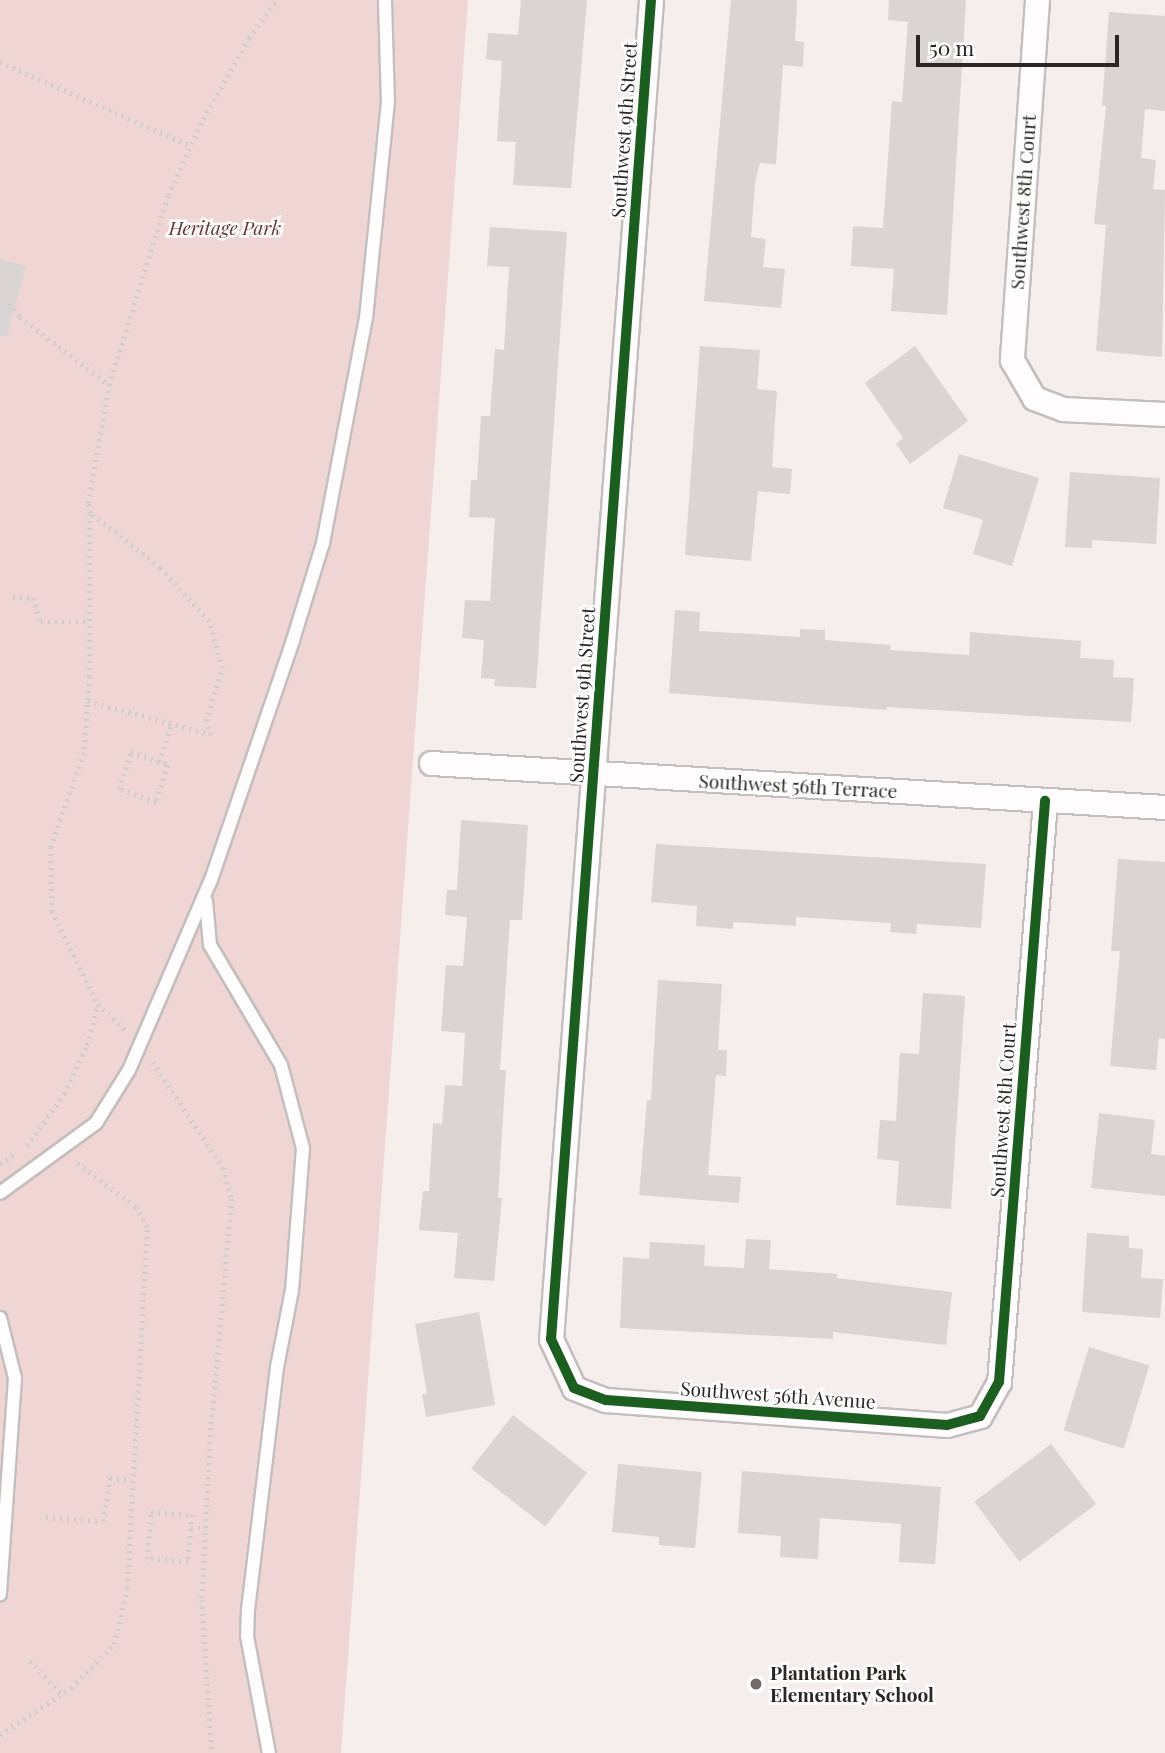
<!DOCTYPE html>
<html>
<head>
<meta charset="utf-8">
<style>
  body { margin:0 }
  #map { position:relative; width:1165px; height:1753px; overflow:hidden; background:#f6eded; font-family:"Playfair Display",serif }
  div>[style] { position:absolute }
  [style*='--x'] { left:calc(var(--x)*1px); top:calc(var(--y)*1px); width:calc(var(--w)*1px); rotate:calc(var(--a)*1deg) }
  .green>* { inset:0; background:#efd5d4 }
  .building>* { inset:0; background:#dad4d4; transform-origin:0 0 }
  .path>* { height:4.5px; margin-top:-2.25px; transform-origin:0; background:repeating-linear-gradient(90deg,#d0cccc 0 2px,transparent 0 7px) }
  .roads { filter:drop-shadow(2px 0 #c4bebe) drop-shadow(-2px 0 #c4bebe) drop-shadow(0 2px #c4bebe) drop-shadow(0 -2px #c4bebe) }
  .service>* { height:12px; margin:-6px; padding:0 6px; transform-origin:6px; border-radius:6px; background:#fefcfc }
  .minor>* { height:23px; margin:-11.5px; padding:0 11.5px; transform-origin:11.5px; border-radius:11.5px; background:#fefcfc }
  .cycleway>* { height:10px; margin:-5px; padding:0 5px; transform-origin:5px; border-radius:5px; background:#1b5e20 }
  .dots>* { width:19px; height:19px; translate:-50% -50%; box-sizing:border-box; border:4px solid #fff; border-radius:50% }
  span { translate:-50% -50%; white-space:nowrap; text-align:center; line-height:1.15; -webkit-text-stroke:5px #fff; paint-order:stroke }
  .street-label { font-size:19px; color:#2b2525 }
  .park-label { font-size:19px; color:#6b3436; font-style:italic }
  .poi-label { font-size:19px; color:#2b2525; font-weight:700 }
  .left { translate:0 -50%; text-align:left }
  .scale { position:absolute; left:916px; top:35px; width:203px; height:32px; box-sizing:border-box; border:4px solid #2b2525; border-top:0; padding-left:9px; font-size:21px; line-height:24px; white-space:nowrap; color:#2b2525; -webkit-text-stroke:5px #fff; paint-order:stroke }
</style>
</head>
<body>
<div id="map">
  <div class="green">
    <i style="clip-path:polygon(0 0,468px 0,341px 1753px,0 1753px)"></i>
  </div>
  <div class="building">
    <i style="clip-path:polygon(521px 0,587px 0,571px 188px,513px 185px,516px 142px,497px 141px,502px 61px,486px 59px,488px 33px,518px 35px)"></i>
    <i style="clip-path:polygon(731px 0,797px 0,795px 41px,804px 42px,803px 67px,783px 65px,776px 164px,760px 163px,755px 183px,751px 237px,766px 239px,763px 267px,785px 269px,781px 308px,704px 301px)"></i>
    <i style="clip-path:polygon(889px 0,966px 0,947px 315px,891px 311px,894px 269px,851px 266px,853px 226px,883px 228px,892px 101px,902px 102px,908px 22px,888px 20px)"></i>
    <i style="clip-path:polygon(1109px 12px,1165px 16px,1165px 111px,1145px 109px,1141px 158px,1156px 160px,1153px 189px,1165px 190px,1162px 357px,1096px 351px,1106px 225px,1094px 224px,1106px 106px,1102px 106px)"></i>
    <i style="clip-path:polygon(490px 227px,567px 232px,536px 688px,494px 686px,495px 679px,481px 678px,484px 640px,462px 638px,465px 600px,490px 601px,495px 518px,469px 517px,471px 480px,477px 480px,481px 416px,490px 416px,495px 349px,504px 350px,509px 267px,487px 266px)"></i>
    <i style="clip-path:polygon(0 259px,26px 266px,7px 336px,0 335px)"></i>
    <i style="clip-path:polygon(700px 346px,760px 350px,757px 389px,777px 391px,772px 467px,792px 469px,790px 494px,758px 491px,751px 561px,685px 555px)"></i>
    <i style="clip-path:polygon(915px 346px,968px 421px,910px 464px,896px 444px,903px 438px,865px 383px)"></i>
    <i style="clip-path:polygon(959px 454px,1039px 478px,1012px 566px,973px 554px,983px 520px,943px 508px)"></i>
    <i style="clip-path:polygon(1070px 472px,1160px 478px,1156px 544px,1092px 540px,1092px 548px,1065px 547px)"></i>
    <i style="clip-path:polygon(675px 610px,700px 612px,699px 631px,800px 637px,800px 629px,825px 630px,825px 640px,891px 645px,890px 650px,969px 655px,970px 632px,1081px 641px,1080px 658px,1114px 660px,1113px 677px,1134px 678px,1131px 722px,887px 707px,886px 710px,669px 693px)"></i>
    <i style="clip-path:polygon(461px 820px,528px 825px,522px 920px,510px 920px,500px 1070px,506px 1070px,498px 1198px,502px 1198px,494px 1281px,454px 1278px,458px 1233px,419px 1230px,423px 1191px,429px 1191px,433px 1123px,442px 1124px,445px 1085px,462px 1086px,465px 1033px,441px 1031px,446px 965px,463px 966px,467px 917px,445px 915px,447px 890px,457px 890px)"></i>
    <i style="clip-path:polygon(656px 844px,986px 864px,981px 928px,917px 924px,916px 934px,890px 932px,891px 923px,796px 917px,796px 926px,733px 922px,733px 929px,696px 926px,697px 906px,651px 902px)"></i>
    <i style="clip-path:polygon(1118px 859px,1165px 862px,1165px 1039px,1159px 1038px,1156px 1070px,1110px 1066px,1120px 951px,1111px 951px)"></i>
    <i style="clip-path:polygon(658px 980px,722px 984px,718px 1050px,727px 1050px,726px 1076px,716px 1075px,708px 1175px,741px 1177px,739px 1203px,639px 1195px,647px 1100px,651px 1100px)"></i>
    <i style="clip-path:polygon(923px 993px,965px 996px,951px 1209px,896px 1205px,899px 1161px,877px 1159px,880px 1120px,896px 1121px,900px 1053px,919px 1054px)"></i>
    <i style="clip-path:polygon(1099px 1113px,1155px 1120px,1151px 1154px,1165px 1156px,1165px 1196px,1091px 1188px)"></i>
    <i style="clip-path:polygon(1087px 1233px,1129px 1236px,1129px 1248px,1143px 1249px,1141px 1278px,1163px 1279px,1160px 1318px,1082px 1312px)"></i>
    <i style="clip-path:polygon(746px 1239px,771px 1240px,769px 1269px,837px 1274px,837px 1278px,952px 1292px,946px 1345px,833px 1332px,833px 1339px,620px 1328px,623px 1257px,649px 1259px,650px 1242px,705px 1245px,704px 1266px,744px 1268px)"></i>
    <i style="clip-path:polygon(479px 1312px,495px 1405px,426px 1417px,422px 1394px,427px 1394px,415px 1324px)"></i>
    <i style="left:1089px;top:1347px;width:63px;height:87px;rotate:17deg"></i>
    <i style="left:513px;top:1415px;width:94px;height:68px;rotate:38deg"></i>
    <i style="left:1051px;top:1444px;width:75px;height:96px;rotate:53deg"></i>
    <i style="clip-path:polygon(618px 1464px,702px 1472px,695px 1548px,659px 1545px,659px 1537px,612px 1532px)"></i>
    <i style="clip-path:polygon(742px 1471px,941px 1487px,935px 1564px,899px 1562px,901px 1524px,820px 1518px,818px 1559px,780px 1557px,781px 1536px,738px 1533px)"></i>
  </div>
  <div class="path">
    <i style="--x:0;--y:62;--w:209;--a:23.7"></i>
    <i style="--x:10;--y:303;--w:17;--a:54"></i>
    <i style="--x:20;--y:317;--w:112;--a:37.4"></i>
    <i style="--x:90;--y:514;--w:163;--a:90"></i>
    <i style="--x:90;--y:677;--w:76;--a:94.5"></i>
    <i style="--x:84;--y:753;--w:100;--a:109.3"></i>
    <i style="--x:51;--y:847;--w:64;--a:89.1"></i>
    <i style="--x:52;--y:911;--w:104;--a:63.7"></i>
    <i style="--x:98;--y:1004;--w:37;--a:44"></i>
    <i style="--x:13;--y:597;--w:20;--a:3"></i>
    <i style="--x:33;--y:598;--w:25;--a:72"></i>
    <i style="--x:41;--y:622;--w:48;--a:0"></i>
    <i style="--x:88;--y:701;--w:126;--a:15.1"></i>
    <i style="--x:211;--y:735;--w:15;--a:-110"></i>
    <i style="--x:206;--y:721;--w:55;--a:-73.2"></i>
    <i style="--x:222;--y:668;--w:49;--a:-105.5"></i>
    <i style="--x:209;--y:621;--w:72;--a:-132.8"></i>
    <i style="--x:160;--y:568;--w:89;--a:-141.8"></i>
    <i style="--x:90;--y:513;--w:10;--a:-101"></i>
    <i style="--x:88;--y:503;--w:120;--a:-79.9"></i>
    <i style="--x:109;--y:385;--w:199;--a:-72.7"></i>
    <i style="--x:168;--y:195;--w:84;--a:-65.3"></i>
    <i style="--x:203;--y:119;--w:93;--a:-60.4"></i>
    <i style="--x:249;--y:38;--w:47;--a:-53.6"></i>
    <i style="--x:131;--y:752;--w:39;--a:19"></i>
    <i style="--x:168;--y:765;--w:39;--a:108"></i>
    <i style="--x:156;--y:802;--w:39;--a:-161"></i>
    <i style="--x:119;--y:789;--w:39;--a:-72"></i>
    <i style="--x:159;--y:762;--w:40;--a:-72"></i>
    <i style="--x:153;--y:1062;--w:127;--a:56.6"></i>
    <i style="--x:223;--y:1168;--w:32;--a:74"></i>
    <i style="--x:232;--y:1199;--w:230;--a:95.2"></i>
    <i style="--x:211;--y:1428;--w:172;--a:93"></i>
    <i style="--x:202;--y:1600;--w:153;--a:86.3"></i>
    <i style="--x:27;--y:1146;--w:64;--a:-54.6"></i>
    <i style="--x:64;--y:1094;--w:54;--a:-64.9"></i>
    <i style="--x:87;--y:1045;--w:42;--a:-75"></i>
    <i style="--x:0;--y:1164;--w:17;--a:-33"></i>
    <i style="--x:151;--y:1512;--w:41;--a:4.2"></i>
    <i style="--x:192;--y:1515;--w:47;--a:94.9"></i>
    <i style="--x:188;--y:1562;--w:41;--a:-175.8"></i>
    <i style="--x:147;--y:1559;--w:47;--a:-85.1"></i>
    <i style="--x:46;--y:1517;--w:57;--a:4"></i>
    <i style="--x:103;--y:1521;--w:44;--a:-80.8"></i>
    <i style="--x:110;--y:1478;--w:21;--a:5"></i>
    <i style="--x:191;--y:1528;--w:15;--a:0"></i>
    <i style="--x:30;--y:1661;--w:46;--a:45.9"></i>
    <i style="--x:0;--y:1735;--w:85;--a:-33.5"></i>
    <i style="--x:71;--y:1688;--w:62;--a:-45.7"></i>
    <i style="--x:114;--y:1644;--w:57;--a:-76.9"></i>
    <i style="--x:127;--y:1588;--w:362;--a:-86.8"></i>
    <i style="--x:147;--y:1227;--w:23;--a:-121"></i>
    <i style="--x:135;--y:1207;--w:75;--a:-143.1"></i>
  </div>
  <div class="roads">
    <div class="service">
      <i style="--x:206;--y:901;--w:44;--a:84.8"></i>
      <i style="--x:210;--y:945;--w:139;--a:59.4"></i>
      <i style="--x:281;--y:1065;--w:86;--a:75.2"></i>
      <i style="--x:303;--y:1148;--w:142;--a:94.4"></i>
      <i style="--x:292;--y:1290;--w:78;--a:101"></i>
      <i style="--x:277;--y:1367;--w:244;--a:96.8"></i>
      <i style="--x:248;--y:1609;--w:27;--a:92"></i>
      <i style="--x:247;--y:1636;--w:119;--a:79.4"></i>
      <i style="--x:0;--y:1193;--w:119;--a:-36.1"></i>
      <i style="--x:96;--y:1123;--w:62;--a:-58.1"></i>
      <i style="--x:129;--y:1070;--w:207;--a:-66.7"></i>
      <i style="--x:211;--y:880;--w:254;--a:-71.1"></i>
      <i style="--x:293;--y:640;--w:102;--a:-72.8"></i>
      <i style="--x:323;--y:543;--w:229;--a:-79.2"></i>
      <i style="--x:366;--y:318;--w:216;--a:-84.2"></i>
      <i style="--x:388;--y:103;--w:103;--a:-91.7"></i>
      <i style="--x:0;--y:1318;--w:62;--a:76"></i>
      <i style="--x:15;--y:1378;--w:217;--a:94"></i>
    </div>
    <div class="minor">
      <i style="--x:651;--y:0;--w:1343;--a:94.27"></i>
      <i style="--x:551;--y:1339;--w:54;--a:64.9"></i>
      <i style="--x:574;--y:1388;--w:34;--a:21"></i>
      <i style="--x:606;--y:1400;--w:342;--a:4.2"></i>
      <i style="--x:947;--y:1425;--w:34;--a:-15"></i>
      <i style="--x:980;--y:1416;--w:39;--a:-61"></i>
      <i style="--x:999;--y:1382;--w:583;--a:-85.47"></i>
      <i style="--x:1037;--y:0;--w:361;--a:94"></i>
      <i style="--x:1012;--y:360;--w:44;--a:59.9"></i>
      <i style="--x:1034;--y:398;--w:31;--a:21"></i>
      <i style="--x:1063;--y:409;--w:102;--a:2.8"></i>
      <i style="--x:431;--y:763;--w:735;--a:3.43"></i>
    </div>
  </div>
  <div class="cycleway">
    <i style="--x:651;--y:0;--w:1343;--a:94.27"></i>
    <i style="--x:551;--y:1339;--w:54;--a:64.9"></i>
    <i style="--x:574;--y:1388;--w:34;--a:21"></i>
    <i style="--x:606;--y:1400;--w:342;--a:4.2"></i>
    <i style="--x:947;--y:1425;--w:34;--a:-15"></i>
    <i style="--x:980;--y:1416;--w:39;--a:-61"></i>
    <i style="--x:999;--y:1382;--w:583;--a:-85.47"></i>
  </div>
  <div class="dots">
    <i style="left:756px;top:1684px;background:#726b6b"></i>
  </div>
  <div class="street-label">
    <span style="left:624px;top:130px;rotate:-86deg">Southwest 9th Street</span>
    <span style="left:1023px;top:202px;rotate:-86deg">Southwest 8th Court</span>
    <span style="left:582px;top:695px;rotate:-86deg">Southwest 9th Street</span>
    <span style="left:798px;top:786px;rotate:3deg">Southwest 56th Terrace</span>
    <span style="left:1003px;top:1110px;rotate:-86deg">Southwest 8th Court</span>
    <span style="left:778px;top:1395px;rotate:4deg">Southwest 56th Avenue</span>
  </div>
  <div class="park-label">
    <span style="left:225px;top:228px">Heritage Park</span>
  </div>
  <div class="poi-label">
    <span class="left" style="left:770px;top:1684px">Plantation Park<br>Elementary School</span>
  </div>
  <div class="scale">50 m</div>
</div>
</body>
</html>
